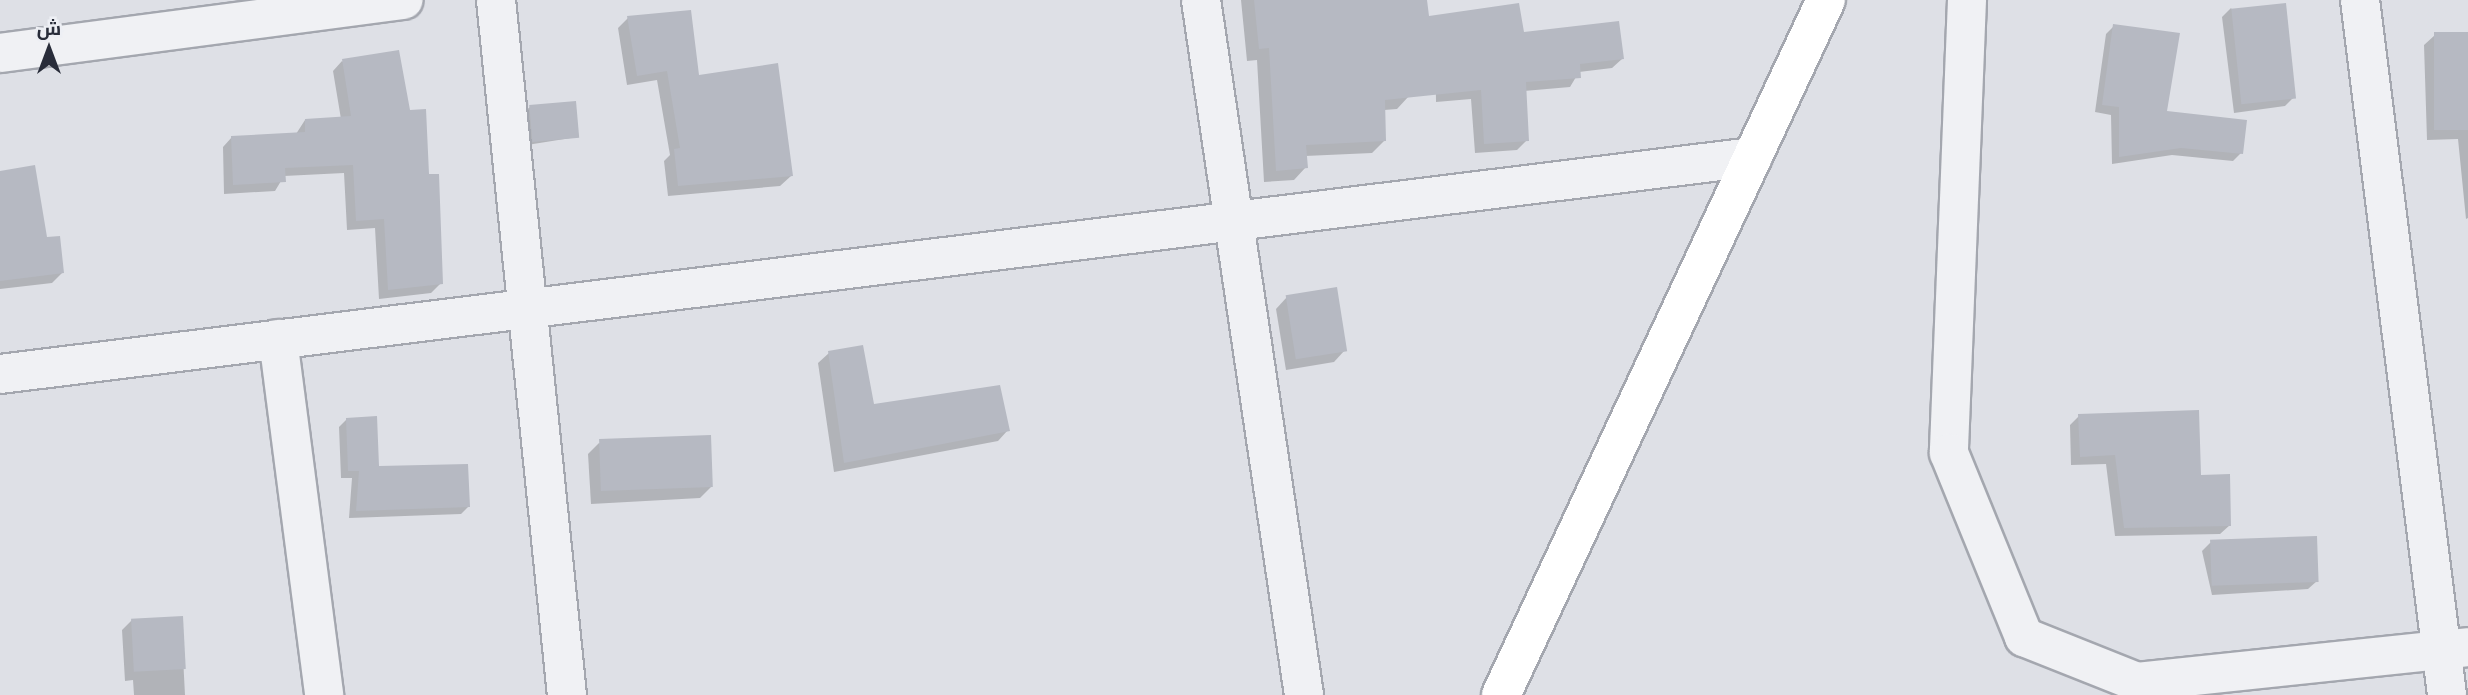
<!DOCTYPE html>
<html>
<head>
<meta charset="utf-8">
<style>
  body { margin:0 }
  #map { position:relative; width:2468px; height:695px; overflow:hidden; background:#dee0e6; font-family:"Exo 2",Cairo,sans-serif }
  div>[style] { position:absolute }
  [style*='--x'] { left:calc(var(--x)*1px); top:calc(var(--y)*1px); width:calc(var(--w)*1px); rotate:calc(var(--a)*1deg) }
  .shadow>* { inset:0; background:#0003 }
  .building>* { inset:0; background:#b6b9c2; transform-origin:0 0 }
  .roads { filter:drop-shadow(2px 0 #a4a7af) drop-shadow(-2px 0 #a4a7af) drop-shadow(0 2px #a4a7af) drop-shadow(0 -2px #a4a7af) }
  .minor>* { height:38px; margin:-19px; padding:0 19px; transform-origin:19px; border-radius:19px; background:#f0f1f4 }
  .major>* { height:38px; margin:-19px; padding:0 19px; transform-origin:19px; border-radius:19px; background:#fff }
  span { translate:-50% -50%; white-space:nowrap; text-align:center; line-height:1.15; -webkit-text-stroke:7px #edeff4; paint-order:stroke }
  .north { position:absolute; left:14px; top:14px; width:70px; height:70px; -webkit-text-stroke:5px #edeff4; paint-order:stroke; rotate:0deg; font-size:19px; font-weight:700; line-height:28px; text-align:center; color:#292d3a }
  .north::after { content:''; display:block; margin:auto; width:24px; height:32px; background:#292d3a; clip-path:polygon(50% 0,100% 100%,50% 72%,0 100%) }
</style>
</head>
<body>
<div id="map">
  <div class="shadow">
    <i style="clip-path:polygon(1241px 0,1395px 0,1409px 96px,1397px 109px,1384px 110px,1385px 140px,1372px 153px,1305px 156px,1306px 167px,1294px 180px,1264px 182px,1257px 60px,1247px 61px)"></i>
    <i style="clip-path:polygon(2231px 8px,2294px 97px,2285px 106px,2234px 113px,2222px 17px)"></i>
    <i style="clip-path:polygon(628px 18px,791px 176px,780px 186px,668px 196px,664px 161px,670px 155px,657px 80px,627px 85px,618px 28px)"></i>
    <i style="clip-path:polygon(1435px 26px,1523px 34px,1622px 59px,1612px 68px,1579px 72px,1570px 87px,1524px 91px,1527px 140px,1517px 150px,1475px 153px,1471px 99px,1436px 102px)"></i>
    <i style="clip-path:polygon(2114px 26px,2164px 113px,2241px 153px,2233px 161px,2172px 155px,2112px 164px,2111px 115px,2095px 112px,2106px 34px)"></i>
    <i style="clip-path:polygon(2468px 34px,2468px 218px,2466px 219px,2458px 139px,2427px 140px,2424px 45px,2435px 35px)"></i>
    <i style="clip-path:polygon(342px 61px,408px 112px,427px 176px,441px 283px,431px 293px,379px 299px,375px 228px,347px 230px,344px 173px,284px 176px,275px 191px,224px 194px,223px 147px,232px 137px,296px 134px,305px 120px,341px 119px,333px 71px)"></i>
    <i style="clip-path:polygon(530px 107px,577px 137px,527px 145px,524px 112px)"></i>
    <i style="clip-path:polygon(0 172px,63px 272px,52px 283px,0 289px)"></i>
    <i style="clip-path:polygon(1287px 297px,1345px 350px,1334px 362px,1286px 370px,1276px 309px)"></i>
    <i style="clip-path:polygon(829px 353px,873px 406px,1008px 430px,998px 441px,834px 472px,818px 363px)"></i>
    <i style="clip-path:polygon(2079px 416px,2200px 476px,2230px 525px,2220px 534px,2115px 536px,2106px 464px,2071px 465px,2070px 425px)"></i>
    <i style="clip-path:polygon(347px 419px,377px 468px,469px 506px,461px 514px,349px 518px,352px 478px,341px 478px,339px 427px)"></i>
    <i style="clip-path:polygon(599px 443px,711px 487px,700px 498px,591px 504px,588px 454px)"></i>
    <i style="clip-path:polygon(2315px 538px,2317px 581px,2308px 589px,2212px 595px,2202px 551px,2210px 543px)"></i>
    <i style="clip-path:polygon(181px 618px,185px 695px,134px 695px,133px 680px,125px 681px,122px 630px,132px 620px)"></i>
  </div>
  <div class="building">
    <i style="clip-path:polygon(1254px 0,1427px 0,1429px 16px,1519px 3px,1524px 32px,1619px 21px,1624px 59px,1580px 64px,1581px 78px,1526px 82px,1529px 141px,1484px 144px,1481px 90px,1385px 100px,1386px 141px,1306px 145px,1308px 168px,1276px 171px,1269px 48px,1259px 49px)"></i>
    <i style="left:2286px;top:3px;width:96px;height:55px;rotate:84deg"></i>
    <i style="clip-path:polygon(691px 10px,699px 75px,778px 63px,793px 176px,678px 186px,674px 149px,680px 148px,667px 71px,637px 76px,627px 16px)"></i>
    <i style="clip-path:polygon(2113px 24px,2180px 33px,2167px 111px,2247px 120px,2243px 154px,2181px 148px,2119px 157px,2119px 107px,2102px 105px)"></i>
    <i style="left:2468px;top:32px;width:98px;height:34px;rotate:90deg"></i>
    <i style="clip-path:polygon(399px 50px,410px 110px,426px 109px,429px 174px,439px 174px,443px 284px,388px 290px,384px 219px,356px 221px,353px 165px,285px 168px,286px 182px,233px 185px,231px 136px,305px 132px,305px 119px,351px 116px,342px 59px)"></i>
    <i style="left:576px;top:101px;width:37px;height:47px;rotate:85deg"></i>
    <i style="clip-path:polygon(35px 165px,47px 237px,60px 236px,64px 273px,0 281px,0 171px)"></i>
    <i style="left:1337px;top:287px;width:65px;height:52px;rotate:81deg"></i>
    <i style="clip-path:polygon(863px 345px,874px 404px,1000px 385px,1010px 431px,844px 463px,828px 351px)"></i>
    <i style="clip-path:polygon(2199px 410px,2201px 475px,2230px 474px,2231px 526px,2124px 528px,2115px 455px,2080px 457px,2078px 414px)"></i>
    <i style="clip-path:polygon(377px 416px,379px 466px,468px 464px,470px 507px,356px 511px,359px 471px,348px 471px,346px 418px)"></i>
    <i style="left:711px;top:435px;width:52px;height:112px;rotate:88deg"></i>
    <i style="left:2317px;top:536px;width:46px;height:107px;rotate:88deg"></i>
    <i style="left:183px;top:616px;width:53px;height:52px;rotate:87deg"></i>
  </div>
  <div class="roads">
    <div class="minor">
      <i style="--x:496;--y:0;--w:699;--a:84.17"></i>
      <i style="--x:1201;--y:0;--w:703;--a:81.57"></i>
      <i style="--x:1967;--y:0;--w:453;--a:92.3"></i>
      <i style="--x:1949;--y:453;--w:199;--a:67.8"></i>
      <i style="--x:2024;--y:637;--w:122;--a:21.7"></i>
      <i style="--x:2137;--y:682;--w:333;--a:-6"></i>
      <i style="--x:2360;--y:0;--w:700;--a:82.86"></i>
      <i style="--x:0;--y:53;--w:407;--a:-7.5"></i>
      <i style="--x:278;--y:339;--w:359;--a:82.6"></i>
      <i style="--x:0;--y:374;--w:1766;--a:-7.06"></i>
    </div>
    <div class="major">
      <i style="--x:1501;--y:695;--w:767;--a:-64.94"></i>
    </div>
  </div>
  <div class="north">ش</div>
</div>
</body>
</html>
